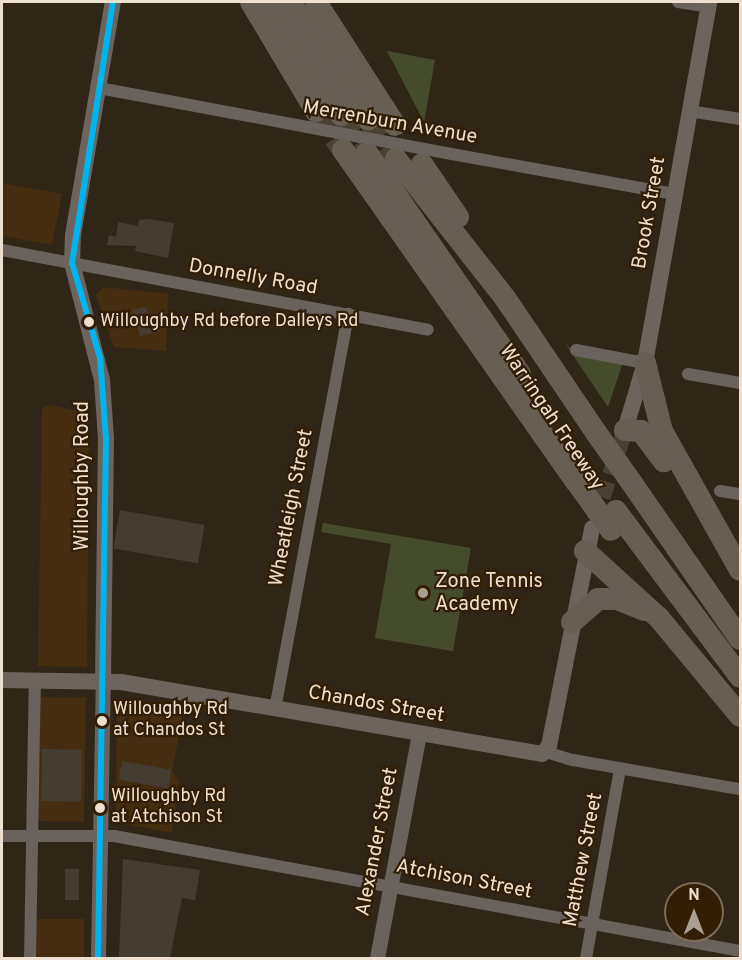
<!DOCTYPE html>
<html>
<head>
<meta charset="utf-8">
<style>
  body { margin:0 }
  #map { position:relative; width:742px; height:960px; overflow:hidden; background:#302618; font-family:Overpass,sans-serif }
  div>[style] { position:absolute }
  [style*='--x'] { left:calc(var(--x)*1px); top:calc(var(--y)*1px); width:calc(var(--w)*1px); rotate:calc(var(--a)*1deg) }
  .built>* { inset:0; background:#442e0f; transform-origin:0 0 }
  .green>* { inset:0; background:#454c2e }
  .building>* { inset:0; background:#453d31; transform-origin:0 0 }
  .secondary-tunnel>* { height:16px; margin-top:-8px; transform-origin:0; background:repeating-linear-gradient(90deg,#4c4234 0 16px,transparent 0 24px) }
  .motorway-tunnel>* { height:22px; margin-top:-11px; transform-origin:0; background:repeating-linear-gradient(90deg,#4c4234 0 22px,transparent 0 33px) }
  .minor>* { height:12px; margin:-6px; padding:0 6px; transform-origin:6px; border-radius:6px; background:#69625d }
  .tertiary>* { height:15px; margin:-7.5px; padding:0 7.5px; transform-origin:7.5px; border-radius:7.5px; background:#69625d }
  .secondary>* { height:16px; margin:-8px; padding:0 8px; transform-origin:8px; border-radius:8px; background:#6c645d }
  .motorway>* { height:22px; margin:-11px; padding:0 11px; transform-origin:11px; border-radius:11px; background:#675e54 }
  .minor-bridge>* { height:12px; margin:-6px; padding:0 6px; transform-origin:6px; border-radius:6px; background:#69625d }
  .motorway-bridge>* { height:22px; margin:-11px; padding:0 11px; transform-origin:11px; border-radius:11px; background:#675e54 }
  .bus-1>* { height:6px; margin:-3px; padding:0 3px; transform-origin:3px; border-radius:3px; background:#00b5ef }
  .dots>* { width:16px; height:16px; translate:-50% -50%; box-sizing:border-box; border:3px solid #311e04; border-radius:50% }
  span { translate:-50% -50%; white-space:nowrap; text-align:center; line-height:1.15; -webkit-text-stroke:4.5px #311e04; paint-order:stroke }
  .bus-label { font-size:18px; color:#ede0d1 }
  .left { translate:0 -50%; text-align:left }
  .street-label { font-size:20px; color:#ede0d1 }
  .poi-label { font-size:20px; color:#ede0d1 }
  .frame { position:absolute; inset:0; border:3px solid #ede0d1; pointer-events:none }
  .north { position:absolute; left:664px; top:882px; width:60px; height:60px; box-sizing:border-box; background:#311e04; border:2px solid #7c6c56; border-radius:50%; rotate:0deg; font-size:16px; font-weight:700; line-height:24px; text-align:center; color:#ede0d1 }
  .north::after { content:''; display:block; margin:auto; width:21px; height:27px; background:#ab9f90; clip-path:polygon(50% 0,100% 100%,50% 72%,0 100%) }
</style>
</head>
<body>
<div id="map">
  <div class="built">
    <i style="clip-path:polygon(2px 183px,62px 194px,52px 245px,2px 236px)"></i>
    <i style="clip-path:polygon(103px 287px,168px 294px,166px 351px,114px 347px,96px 295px)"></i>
    <i style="clip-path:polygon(48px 405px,89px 413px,87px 667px,38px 666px,42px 409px)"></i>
    <i style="left:38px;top:697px;width:48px;height:124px;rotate:1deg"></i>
    <i style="clip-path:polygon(117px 698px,184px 710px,172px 772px,179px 782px,172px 833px,116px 822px)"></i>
    <i style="left:36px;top:919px;width:48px;height:39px"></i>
  </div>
  <div class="green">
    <i style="clip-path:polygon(387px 51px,435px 60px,424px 122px)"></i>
    <i style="clip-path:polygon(564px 342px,574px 352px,623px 362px,608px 407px)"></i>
    <i style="clip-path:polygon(323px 523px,471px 548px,453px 651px,375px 638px,391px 544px,321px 532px)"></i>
  </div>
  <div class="building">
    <i style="clip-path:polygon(147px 219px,174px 223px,168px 258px,135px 251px,136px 246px,107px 245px,109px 235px,116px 237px,118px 222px,138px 226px,139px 220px)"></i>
    <i style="clip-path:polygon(146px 307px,150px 321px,158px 319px,160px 331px,140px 336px,132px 310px)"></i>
    <i style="left:120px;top:510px;width:86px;height:39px;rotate:10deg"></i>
    <i style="left:42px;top:749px;width:40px;height:52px;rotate:1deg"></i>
    <i style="left:122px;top:761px;width:50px;height:19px;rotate:10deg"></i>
    <i style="clip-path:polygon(123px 859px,200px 870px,195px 900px,182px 898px,170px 958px,119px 958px)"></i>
    <i style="left:65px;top:869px;width:14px;height:31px"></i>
  </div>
  <div class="secondary-tunnel">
    <i style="--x:595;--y:520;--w:95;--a:-71.6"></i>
  </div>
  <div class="motorway-tunnel">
    <i style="--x:316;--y:111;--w:47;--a:55.3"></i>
    <i style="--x:341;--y:115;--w:46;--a:55.6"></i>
    <i style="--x:368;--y:119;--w:49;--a:55"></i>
  </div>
  <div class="minor">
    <i style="--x:678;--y:2;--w:30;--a:9"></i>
    <i style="--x:99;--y:88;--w:212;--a:10.6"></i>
    <i style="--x:689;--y:111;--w:52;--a:8.9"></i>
    <i style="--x:446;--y:153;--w:233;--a:10.2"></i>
    <i style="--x:2;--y:250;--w:433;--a:10.6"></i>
    <i style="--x:576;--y:350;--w:70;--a:10.7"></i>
    <i style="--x:688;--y:374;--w:53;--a:9.8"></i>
    <i style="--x:720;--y:491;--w:20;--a:9"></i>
    <i style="--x:275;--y:709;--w:402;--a:-79.5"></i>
    <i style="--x:546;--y:752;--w:28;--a:17"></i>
    <i style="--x:573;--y:760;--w:169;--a:9.9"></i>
    <i style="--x:2;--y:836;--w:112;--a:0"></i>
    <i style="--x:114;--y:836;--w:636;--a:10.41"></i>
    <i style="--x:30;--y:958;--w:277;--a:-89"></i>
    <i style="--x:586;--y:958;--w:192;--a:-79.8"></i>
  </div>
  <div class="tertiary">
    <i style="--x:98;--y:958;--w:276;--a:-89"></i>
    <i style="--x:377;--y:958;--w:228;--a:-79.4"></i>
  </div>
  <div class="secondary">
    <i style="--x:625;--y:430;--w:70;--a:-73.4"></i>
    <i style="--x:645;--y:363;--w:367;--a:-79.9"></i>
    <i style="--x:2;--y:680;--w:119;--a:1"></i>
    <i style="--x:121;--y:682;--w:427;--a:9.7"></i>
    <i style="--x:542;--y:754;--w:11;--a:-49"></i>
    <i style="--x:549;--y:746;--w:222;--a:-78.8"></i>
    <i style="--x:103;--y:682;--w:243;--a:-89.3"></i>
    <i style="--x:106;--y:439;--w:59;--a:-93.9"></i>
    <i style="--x:102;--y:380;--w:121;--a:-104.4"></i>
    <i style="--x:72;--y:263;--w:28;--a:-88"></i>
    <i style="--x:73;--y:235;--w:236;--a:-80.3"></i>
  </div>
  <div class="motorway">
    <i style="--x:251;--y:2;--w:127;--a:59.2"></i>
    <i style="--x:271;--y:2;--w:133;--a:58.2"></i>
    <i style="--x:290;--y:2;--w:141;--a:56.3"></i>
    <i style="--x:316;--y:2;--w:146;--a:57.3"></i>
    <i style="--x:343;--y:150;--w:405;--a:54.9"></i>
    <i style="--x:367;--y:153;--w:269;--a:55.3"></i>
    <i style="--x:396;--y:159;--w:177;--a:51.9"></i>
    <i style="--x:505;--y:298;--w:164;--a:55.9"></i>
    <i style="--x:422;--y:164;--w:64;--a:55.8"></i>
    <i style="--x:645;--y:363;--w:70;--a:76"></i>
    <i style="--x:662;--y:431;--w:159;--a:60.7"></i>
    <i style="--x:625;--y:430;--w:16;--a:4"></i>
    <i style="--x:641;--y:431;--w:38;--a:53"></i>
    <i style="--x:627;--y:476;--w:198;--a:55.3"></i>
    <i style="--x:616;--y:511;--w:207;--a:53.2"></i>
    <i style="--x:585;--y:551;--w:100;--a:42.2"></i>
    <i style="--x:659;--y:618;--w:127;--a:50.4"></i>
    <i style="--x:572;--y:622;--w:35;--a:-41"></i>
    <i style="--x:598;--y:599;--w:19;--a:0"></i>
    <i style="--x:617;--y:599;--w:29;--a:22"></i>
  </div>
  <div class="minor-bridge">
    <i style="--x:307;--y:127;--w:141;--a:10.6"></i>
  </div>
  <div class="motorway-bridge">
    <i style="--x:597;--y:434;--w:52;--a:54.5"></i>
    <i style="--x:576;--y:481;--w:60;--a:54.5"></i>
  </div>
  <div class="bus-1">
    <i style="--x:98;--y:958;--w:519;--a:-89.12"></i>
    <i style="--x:106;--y:439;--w:81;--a:-94.2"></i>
    <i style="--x:100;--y:358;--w:99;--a:-106.4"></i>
    <i style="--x:72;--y:263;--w:264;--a:-81.1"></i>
  </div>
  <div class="dots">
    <i style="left:89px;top:322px;background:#ede0d1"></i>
    <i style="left:423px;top:593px;background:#ab9f90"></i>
    <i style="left:102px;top:721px;background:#ede0d1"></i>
    <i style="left:100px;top:808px;background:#ede0d1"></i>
  </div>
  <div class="bus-label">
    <span class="left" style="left:100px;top:322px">Willoughby Rd before Dalleys Rd</span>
    <span class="left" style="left:113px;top:721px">Willoughby Rd<br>at Chandos St</span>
    <span class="left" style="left:111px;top:808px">Willoughby Rd<br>at Atchison St</span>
  </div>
  <div class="street-label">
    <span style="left:390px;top:123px;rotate:10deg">Merrenburn Avenue</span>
    <span style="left:650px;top:213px;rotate:-80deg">Brook Street</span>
    <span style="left:253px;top:278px;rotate:10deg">Donnelly Road</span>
    <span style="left:551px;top:418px;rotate:56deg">Warringah Freeway</span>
    <span style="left:83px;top:476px;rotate:-90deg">Willoughby Road</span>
    <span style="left:292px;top:508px;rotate:-79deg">Wheatleigh Street</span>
    <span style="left:376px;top:705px;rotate:10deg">Chandos Street</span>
    <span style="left:378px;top:842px;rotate:-79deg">Alexander Street</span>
    <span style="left:584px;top:860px;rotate:-79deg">Matthew Street</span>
    <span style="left:464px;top:880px;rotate:11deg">Atchison Street</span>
  </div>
  <div class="poi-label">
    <span class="left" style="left:435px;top:594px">Zone Tennis<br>Academy</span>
  </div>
  <div class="frame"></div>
  <div class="north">N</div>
</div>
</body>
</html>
